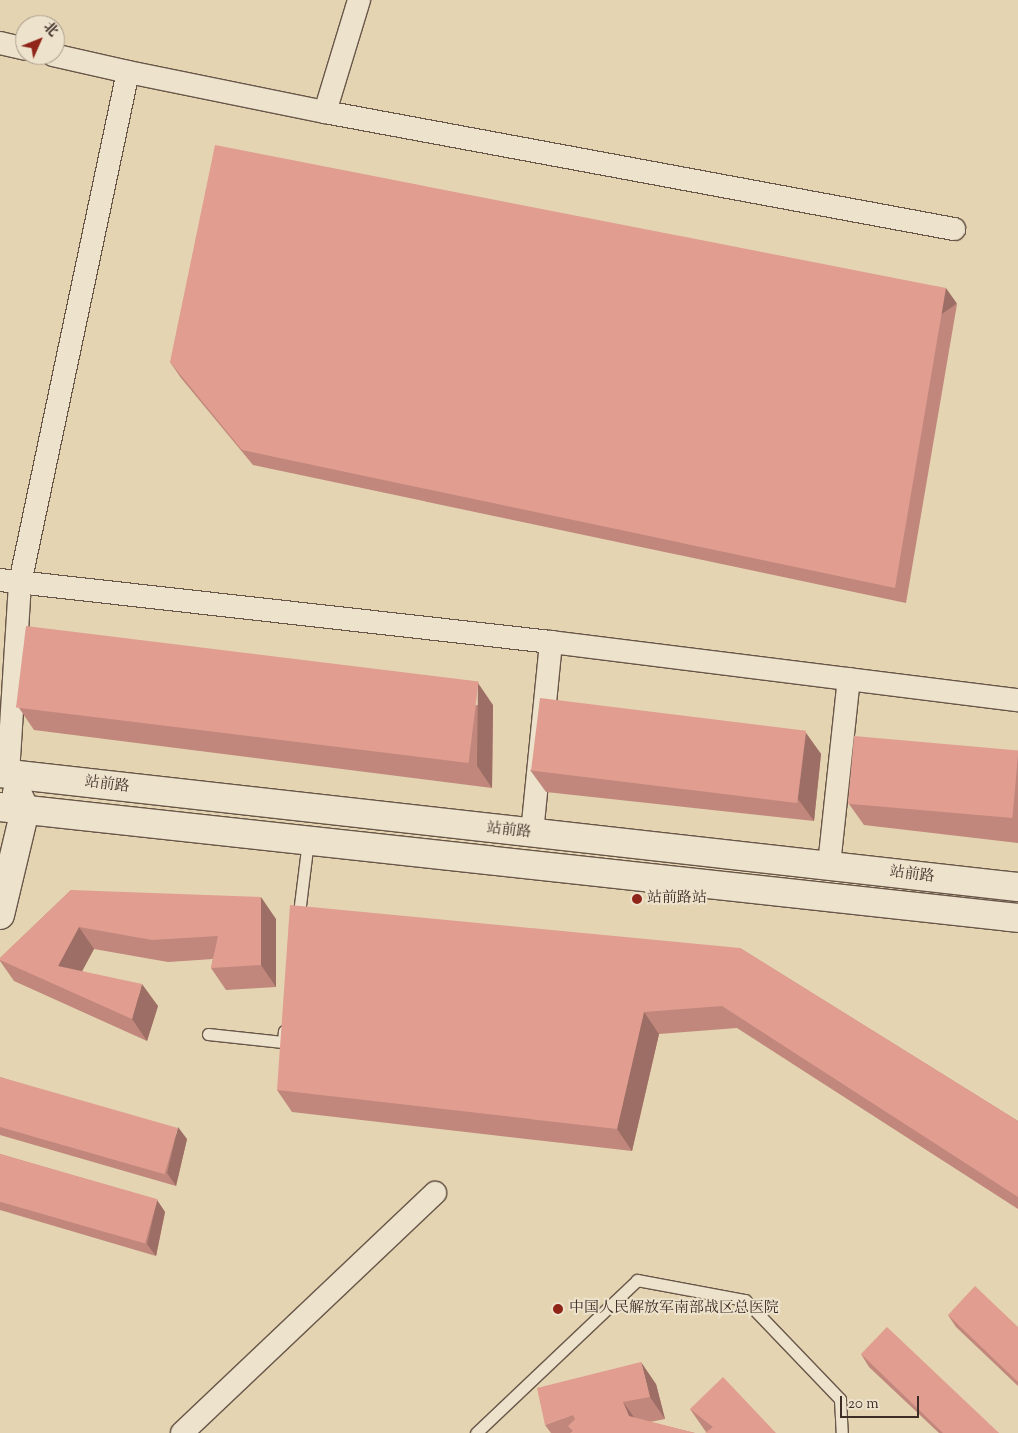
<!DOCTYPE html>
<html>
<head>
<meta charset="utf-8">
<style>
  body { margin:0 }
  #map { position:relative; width:1018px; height:1433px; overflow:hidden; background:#e4d4b1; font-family:"Sorts Mill Goudy","Noto Serif SC",serif }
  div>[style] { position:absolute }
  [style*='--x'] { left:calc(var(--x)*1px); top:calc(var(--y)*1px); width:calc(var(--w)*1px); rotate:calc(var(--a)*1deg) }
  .roads { filter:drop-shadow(1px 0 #685649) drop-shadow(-1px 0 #685649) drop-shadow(0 1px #685649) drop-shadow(0 -1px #685649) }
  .service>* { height:11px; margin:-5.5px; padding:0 5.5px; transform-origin:5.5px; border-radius:5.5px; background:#ede3cc }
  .minor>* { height:22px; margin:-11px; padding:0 11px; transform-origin:11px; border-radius:11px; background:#ede3cc }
  .tertiary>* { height:28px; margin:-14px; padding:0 14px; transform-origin:14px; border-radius:14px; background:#ede3cc }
  .wall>* { inset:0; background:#c1877c }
  .shaded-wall>* { inset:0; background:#9d6e65; transform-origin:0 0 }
  .building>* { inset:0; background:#e09d90; transform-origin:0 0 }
  .dots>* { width:14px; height:14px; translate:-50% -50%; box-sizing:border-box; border:2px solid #ede3cc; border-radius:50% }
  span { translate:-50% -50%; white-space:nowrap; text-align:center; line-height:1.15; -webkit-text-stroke:4px #ede3cc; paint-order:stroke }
  .street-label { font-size:15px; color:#3e2c26 }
  .poi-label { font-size:15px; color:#3e2c26 }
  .left { translate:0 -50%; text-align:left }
  .north { position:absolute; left:15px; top:15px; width:50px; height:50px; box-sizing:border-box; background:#ede3cc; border:1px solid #a79a8a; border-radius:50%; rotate:46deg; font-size:14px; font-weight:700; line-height:20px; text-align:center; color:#3e2c26 }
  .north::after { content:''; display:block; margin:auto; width:18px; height:22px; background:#8f2418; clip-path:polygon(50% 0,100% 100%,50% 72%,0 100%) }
  .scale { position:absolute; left:840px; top:1396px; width:79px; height:22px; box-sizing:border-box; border:2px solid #3e2c26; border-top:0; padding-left:6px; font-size:15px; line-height:18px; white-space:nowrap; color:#3e2c26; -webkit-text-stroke:4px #ede3cc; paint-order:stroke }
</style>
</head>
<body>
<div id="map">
  <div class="roads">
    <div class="service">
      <i style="--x:298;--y:921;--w:81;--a:-82.9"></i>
      <i style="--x:208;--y:1034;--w:75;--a:6.1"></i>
      <i style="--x:283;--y:1042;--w:11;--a:-85"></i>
      <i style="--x:476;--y:1433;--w:222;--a:-43.5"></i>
      <i style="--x:637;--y:1280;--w:110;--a:10.5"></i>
      <i style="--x:745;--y:1300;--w:137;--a:46.2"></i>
      <i style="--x:840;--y:1399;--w:34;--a:87"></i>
    </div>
    <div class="minor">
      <i style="--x:0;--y:43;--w:26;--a:13"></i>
      <i style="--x:53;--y:55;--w:77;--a:12.8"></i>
      <i style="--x:325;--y:112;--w:117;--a:-73.1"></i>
      <i style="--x:0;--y:580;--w:554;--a:6.42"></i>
      <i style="--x:551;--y:642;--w:471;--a:7.1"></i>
      <i style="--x:8;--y:774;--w:191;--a:-86.4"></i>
      <i style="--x:20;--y:583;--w:522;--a:-78.07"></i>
      <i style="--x:128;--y:72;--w:201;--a:11.5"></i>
      <i style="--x:325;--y:112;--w:640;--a:10.54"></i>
      <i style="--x:532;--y:833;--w:192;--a:-84.3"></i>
      <i style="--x:829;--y:865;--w:187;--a:-83.9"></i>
      <i style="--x:182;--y:1433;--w:349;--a:-43.5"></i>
    </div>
    <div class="tertiary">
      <i style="--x:0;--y:773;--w:1024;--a:6.39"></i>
      <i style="--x:0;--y:807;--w:1024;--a:6.22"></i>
      <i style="--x:0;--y:915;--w:108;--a:-76.6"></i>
      <i style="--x:25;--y:810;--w:19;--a:-115"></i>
    </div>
  </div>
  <div class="wall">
    <i style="clip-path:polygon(957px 304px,906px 603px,253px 465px,181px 378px,170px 362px)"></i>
    <i style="clip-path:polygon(493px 705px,492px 788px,34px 730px,19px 708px)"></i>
    <i style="clip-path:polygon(806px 733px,821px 754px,814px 821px,546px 792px,530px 770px)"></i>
    <i style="clip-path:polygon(1018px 751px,1018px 843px,864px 825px,849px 804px)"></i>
    <i style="clip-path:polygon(71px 890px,276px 919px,276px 987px,226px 990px,211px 968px,213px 959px,168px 962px,94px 949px,82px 971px,158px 1006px,147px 1041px,14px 981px,0 961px,0 958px)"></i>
    <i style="clip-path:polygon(740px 948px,1018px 1121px,1018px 1209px,737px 1028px,659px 1034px,632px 1151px,292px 1112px,277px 1090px)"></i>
    <i style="clip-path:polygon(0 1077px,187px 1139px,176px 1186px,0 1135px)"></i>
    <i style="clip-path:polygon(0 1154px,157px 1200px,165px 1212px,156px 1256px,0 1210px)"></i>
    <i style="clip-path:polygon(948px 1315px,1018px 1327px,1018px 1386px,956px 1327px)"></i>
    <i style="clip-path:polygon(861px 1354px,999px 1433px,939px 1433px,869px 1367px)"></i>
    <i style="clip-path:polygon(656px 1384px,665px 1419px,650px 1422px,695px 1433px,551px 1433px,545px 1425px)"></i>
    <i style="clip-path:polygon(690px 1409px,776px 1433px,706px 1432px)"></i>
  </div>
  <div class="shaded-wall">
    <i style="left:946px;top:288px;width:19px;height:304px;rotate:55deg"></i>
    <i style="clip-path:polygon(478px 683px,493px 705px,492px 788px,477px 766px)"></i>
    <i style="clip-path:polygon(806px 733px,821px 754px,814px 821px,798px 799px)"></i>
    <i style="clip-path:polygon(261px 897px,276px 919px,276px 987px,261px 965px)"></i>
    <i style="clip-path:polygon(79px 927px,94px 949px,73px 988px,58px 966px)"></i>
    <i style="clip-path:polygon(142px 984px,158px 1006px,147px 1041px,132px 1019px)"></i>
    <i style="clip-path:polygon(644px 1012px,659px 1034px,632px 1151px,617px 1129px)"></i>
    <i style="clip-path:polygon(178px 1127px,187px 1139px,176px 1186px,167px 1173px)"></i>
    <i style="clip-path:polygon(157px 1200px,165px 1212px,156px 1256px,147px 1244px)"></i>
    <i style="clip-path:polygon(641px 1362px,656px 1384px,665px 1419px,650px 1397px)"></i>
    <i style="clip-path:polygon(623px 1402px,639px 1424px,629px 1416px)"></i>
  </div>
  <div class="building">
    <i style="clip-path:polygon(215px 145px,946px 288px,895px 588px,242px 450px,170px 362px)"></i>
    <i style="left:26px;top:626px;width:456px;height:82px;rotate:7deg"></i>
    <i style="left:540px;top:698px;width:268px;height:73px;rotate:7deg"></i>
    <i style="left:854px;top:736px;width:165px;height:68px;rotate:5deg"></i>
    <i style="clip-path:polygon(71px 890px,261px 897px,261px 965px,211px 968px,218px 936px,152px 940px,79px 927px,58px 966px,142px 984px,132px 1019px,0 960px,0 958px)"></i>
    <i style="clip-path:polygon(290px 905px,740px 948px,1018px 1121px,1018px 1197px,722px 1006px,644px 1012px,617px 1129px,277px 1090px)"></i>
    <i style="left:0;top:1077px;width:185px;height:48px;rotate:16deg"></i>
    <i style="left:0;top:1154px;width:164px;height:46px;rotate:16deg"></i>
    <i style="clip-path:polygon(975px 1286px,1018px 1327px,1018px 1382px,948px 1315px)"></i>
    <i style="clip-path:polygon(887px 1327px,999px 1433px,943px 1433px,861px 1354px)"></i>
    <i style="clip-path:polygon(641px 1362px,650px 1397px,623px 1402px,629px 1416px,695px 1433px,570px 1433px,573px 1431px,568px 1426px,575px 1419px,573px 1415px,545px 1425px,537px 1388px)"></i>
    <i style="clip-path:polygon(723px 1377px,776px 1433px,705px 1433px,713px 1427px,690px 1409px)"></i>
  </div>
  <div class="dots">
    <i style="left:637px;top:899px;background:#8f2418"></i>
    <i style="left:558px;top:1309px;background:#8f2418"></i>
  </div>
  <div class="street-label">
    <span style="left:107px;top:785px;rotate:7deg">站前路</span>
    <span style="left:509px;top:831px;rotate:6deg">站前路</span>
    <span style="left:912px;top:875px;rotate:7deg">站前路</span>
  </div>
  <div class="poi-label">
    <span class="left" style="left:647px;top:899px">站前路站</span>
    <span class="left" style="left:569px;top:1309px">中国人民解放军南部战区总医院</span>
  </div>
  <div class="north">北</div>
  <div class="scale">20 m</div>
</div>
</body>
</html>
